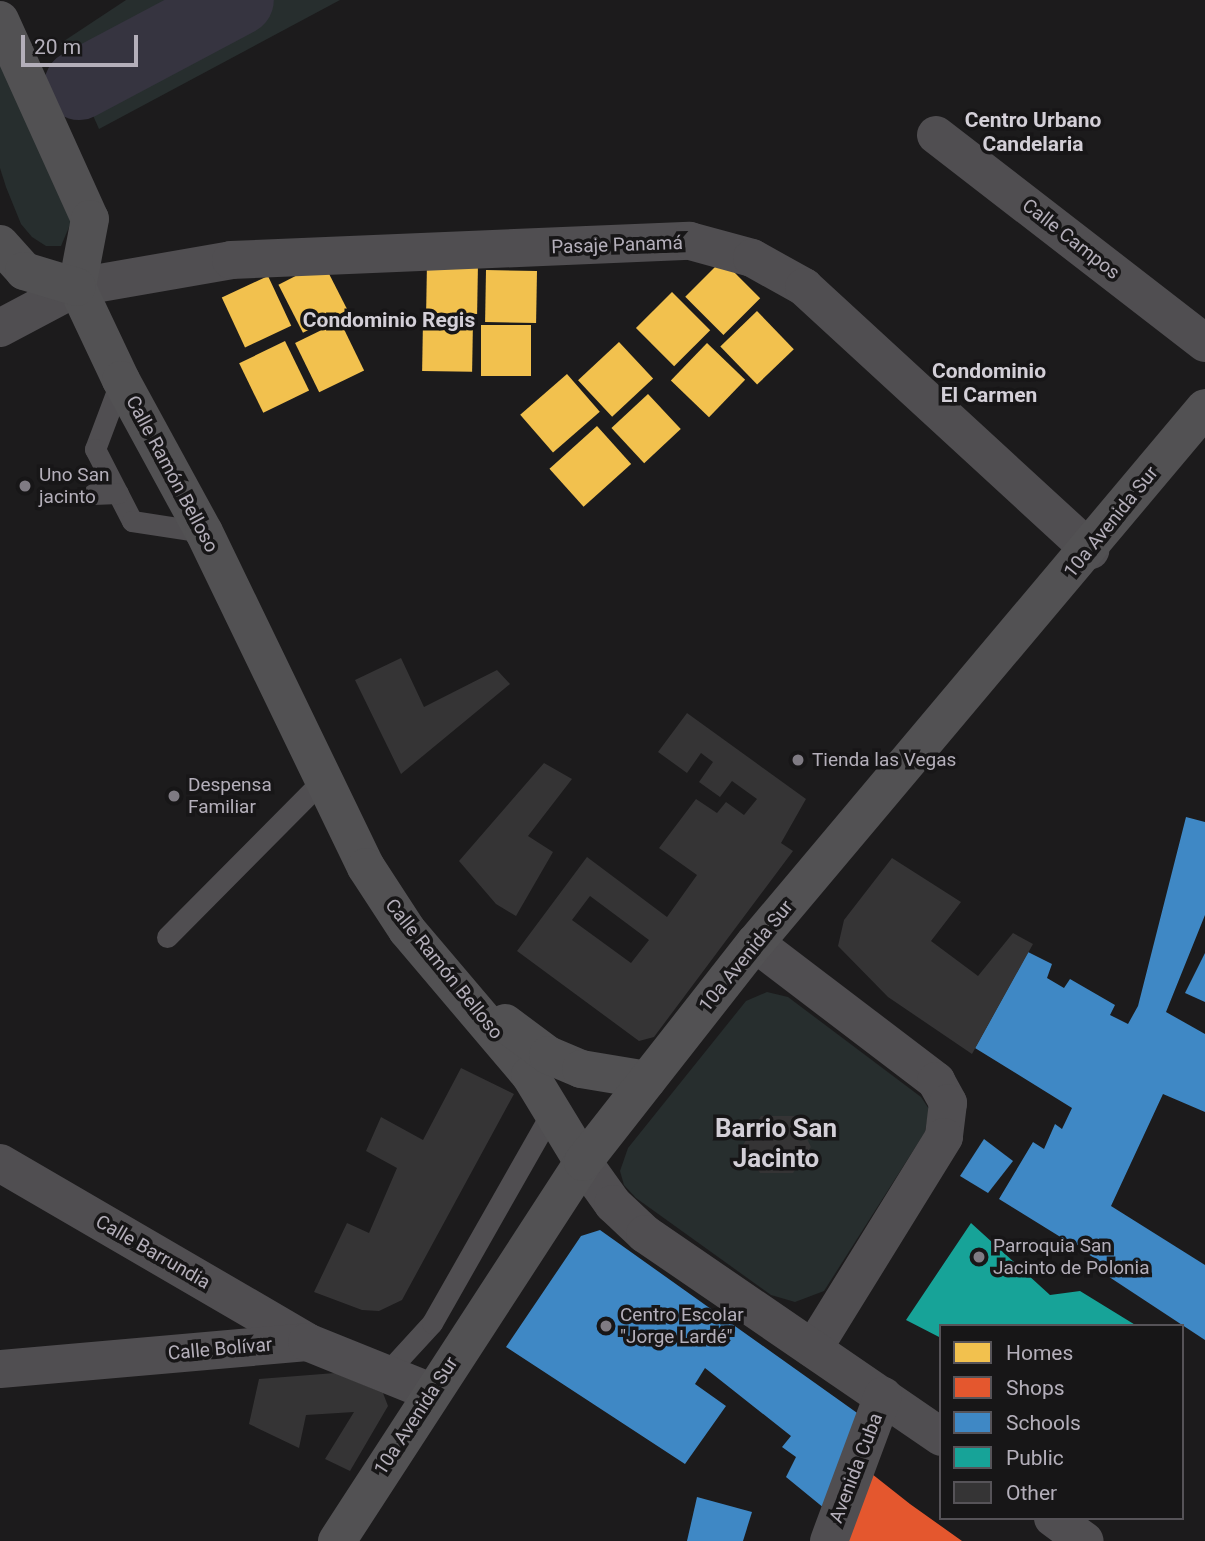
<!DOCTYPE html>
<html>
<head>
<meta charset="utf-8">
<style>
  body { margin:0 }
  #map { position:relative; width:1205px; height:1541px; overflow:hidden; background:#1c1b1c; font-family:Roboto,sans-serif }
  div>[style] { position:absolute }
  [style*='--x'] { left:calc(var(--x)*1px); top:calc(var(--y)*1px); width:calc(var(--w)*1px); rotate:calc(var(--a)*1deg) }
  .green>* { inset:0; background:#272e2e }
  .homes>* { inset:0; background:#f2c14e; transform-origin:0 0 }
  .shops>* { inset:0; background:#e4572e }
  .schools>* { inset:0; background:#3f88c5 }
  .public>* { inset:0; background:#17a398 }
  .river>* { height:70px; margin:-35px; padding:0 35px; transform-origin:35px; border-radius:35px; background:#363440 }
  .building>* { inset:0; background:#353435 }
  .service>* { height:21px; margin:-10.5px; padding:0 10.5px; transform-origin:10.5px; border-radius:10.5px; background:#504e51 }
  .minor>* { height:38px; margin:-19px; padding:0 19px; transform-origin:19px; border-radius:19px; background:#504e51 }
  .tertiary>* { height:38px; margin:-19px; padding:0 19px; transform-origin:19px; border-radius:19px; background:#504e51 }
  .secondary>* { height:38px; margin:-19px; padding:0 19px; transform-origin:19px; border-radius:19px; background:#525153 }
  .dots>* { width:19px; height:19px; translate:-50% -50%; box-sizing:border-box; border:4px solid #171617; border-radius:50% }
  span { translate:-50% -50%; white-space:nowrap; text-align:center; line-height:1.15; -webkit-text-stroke:7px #171617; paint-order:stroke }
  .street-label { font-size:19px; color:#b4afba }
  .poi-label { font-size:19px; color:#b4afba }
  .left { translate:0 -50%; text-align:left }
  .neighbourhood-label { font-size:21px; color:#d3cfd7; font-weight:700 }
  .district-label { font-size:26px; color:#d3cfd7; font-weight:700 }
  .legend { position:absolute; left:939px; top:1324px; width:245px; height:196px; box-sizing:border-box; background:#171617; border:2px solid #565358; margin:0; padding:9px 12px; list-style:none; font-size:21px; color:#b4afba }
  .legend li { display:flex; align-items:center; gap:14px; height:35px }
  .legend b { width:35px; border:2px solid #565358 }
  .scale { position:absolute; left:21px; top:35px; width:117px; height:32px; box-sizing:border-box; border:4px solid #b4afba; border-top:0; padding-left:9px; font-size:21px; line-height:24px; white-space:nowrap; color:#b4afba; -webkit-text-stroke:5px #171617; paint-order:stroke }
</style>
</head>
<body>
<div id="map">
  <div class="green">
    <i style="clip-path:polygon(126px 0,340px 0,99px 129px,61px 43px)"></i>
    <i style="clip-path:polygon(0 63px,72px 220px,61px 246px,46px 246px,32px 237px,21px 224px,6px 187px,0 168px)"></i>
    <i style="clip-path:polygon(767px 992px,788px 997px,921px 1097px,929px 1109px,925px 1132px,824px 1291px,795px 1302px,771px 1295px,636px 1198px,624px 1185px,620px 1171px,628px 1148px,746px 1001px)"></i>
  </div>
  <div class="homes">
    <i style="left:722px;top:260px;width:54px;height:52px;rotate:45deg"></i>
    <i style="left:323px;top:262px;width:54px;height:50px;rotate:63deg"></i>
    <i style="left:427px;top:262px;width:51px;height:51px;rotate:1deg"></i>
    <i style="left:486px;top:270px;width:51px;height:52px;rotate:1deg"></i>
    <i style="left:268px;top:276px;width:55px;height:51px;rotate:65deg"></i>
    <i style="left:672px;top:292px;width:54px;height:51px;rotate:45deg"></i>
    <i style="left:757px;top:311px;width:53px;height:51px;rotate:46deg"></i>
    <i style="left:423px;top:320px;width:50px;height:51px;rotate:1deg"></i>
    <i style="left:340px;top:321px;width:55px;height:50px;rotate:64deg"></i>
    <i style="left:481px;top:325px;width:50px;height:51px"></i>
    <i style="left:285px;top:341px;width:55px;height:51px;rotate:64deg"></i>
    <i style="left:619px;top:342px;width:50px;height:56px;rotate:47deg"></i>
    <i style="left:707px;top:343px;width:53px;height:52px;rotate:44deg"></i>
    <i style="left:567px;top:374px;width:50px;height:62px;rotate:49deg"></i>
    <i style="left:648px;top:394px;width:48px;height:50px;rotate:47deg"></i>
    <i style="left:597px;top:426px;width:51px;height:64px;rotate:48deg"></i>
  </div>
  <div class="shops">
    <i style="clip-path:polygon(872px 1474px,910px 1504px,962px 1541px,848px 1541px)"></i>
  </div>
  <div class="schools">
    <i style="clip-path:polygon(1186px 817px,1205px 822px,1205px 915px,1166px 1012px,1205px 1034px,1205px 1112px,1163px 1094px,1111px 1206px,1205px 1265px,1205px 1340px,1091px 1265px,1096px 1259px,999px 1199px,1033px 1142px,1044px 1149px,1055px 1124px,1062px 1129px,1072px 1108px,975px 1048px,1028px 952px,1052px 964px,1047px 978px,1064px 988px,1070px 979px,1115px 1005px,1110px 1015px,1128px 1024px,1138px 1006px)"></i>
    <i style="clip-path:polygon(1205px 953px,1205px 1002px,1185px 993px)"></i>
    <i style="clip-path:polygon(984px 1139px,1013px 1161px,988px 1193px,960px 1176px)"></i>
    <i style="clip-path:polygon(600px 1230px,860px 1415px,830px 1513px,786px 1477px,796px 1457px,782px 1447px,791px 1436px,705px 1368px,695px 1384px,726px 1406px,685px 1464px,506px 1347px,581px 1236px)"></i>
    <i style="clip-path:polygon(697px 1497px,752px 1512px,743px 1541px,687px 1541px)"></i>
  </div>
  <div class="public">
    <i style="clip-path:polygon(971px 1223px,1050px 1295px,1080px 1291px,1137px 1326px,941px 1326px,941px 1338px,906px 1320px)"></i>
  </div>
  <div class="river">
    <i style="--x:79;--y:85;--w:181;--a:-28"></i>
  </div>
  <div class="building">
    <i style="clip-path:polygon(401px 658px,424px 707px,497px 670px,510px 684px,401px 774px,355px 680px)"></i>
    <i style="clip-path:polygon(evenodd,687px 713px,806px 799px,781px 843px,793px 851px,654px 1037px,639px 1041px,517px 951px,587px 857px,667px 917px,697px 875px,659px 848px,696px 799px,717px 813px,726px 802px,744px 815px,757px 799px,732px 781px,720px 797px,699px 782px,713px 762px,701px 753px,687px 773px,658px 752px,687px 713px,590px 896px,649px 940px,631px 963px,572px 920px,590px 896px)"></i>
    <i style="clip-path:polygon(544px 763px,572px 779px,528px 836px,553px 852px,516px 916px,496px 904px,459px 861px)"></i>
    <i style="clip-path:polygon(892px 858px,961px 902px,931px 941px,978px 976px,1013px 933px,1033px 944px,972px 1054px,888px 997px,838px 946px,844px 920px)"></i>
    <i style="clip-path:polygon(461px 1068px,514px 1094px,402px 1300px,379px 1311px,362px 1310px,314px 1292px,347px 1223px,369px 1233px,397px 1168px,366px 1151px,381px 1117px,423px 1140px)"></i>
    <i style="clip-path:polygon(761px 1116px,796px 1116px,811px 1147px,793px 1173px,760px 1173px,743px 1145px)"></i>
    <i style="clip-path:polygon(335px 1373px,383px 1393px,388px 1406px,350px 1471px,325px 1459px,354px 1412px,306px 1415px,299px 1448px,249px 1424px,259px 1379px)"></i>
  </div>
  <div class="service">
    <i style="--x:121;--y:380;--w:74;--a:110.6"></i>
    <i style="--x:95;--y:449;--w:81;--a:62.8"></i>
    <i style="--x:132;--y:521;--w:73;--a:8.7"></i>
    <i style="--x:93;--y:494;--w:25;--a:-2"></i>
    <i style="--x:167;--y:937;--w:221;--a:-45.2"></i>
    <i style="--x:388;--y:1371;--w:65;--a:-47.5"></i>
    <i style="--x:432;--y:1323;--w:245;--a:-60.4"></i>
  </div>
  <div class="minor">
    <i style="--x:936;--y:135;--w:340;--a:37.7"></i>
    <i style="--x:77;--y:287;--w:156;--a:-9.9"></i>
    <i style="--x:231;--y:260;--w:459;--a:-2.4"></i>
    <i style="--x:690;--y:241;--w:64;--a:15.3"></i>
    <i style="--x:752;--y:258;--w:60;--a:29.1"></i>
    <i style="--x:804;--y:287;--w:389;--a:42.6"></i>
    <i style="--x:755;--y:943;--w:228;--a:37.3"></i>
    <i style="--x:936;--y:1081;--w:25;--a:61"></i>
    <i style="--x:948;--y:1103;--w:34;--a:97"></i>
    <i style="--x:944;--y:1137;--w:249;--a:121.7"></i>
    <i style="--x:583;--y:1162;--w:52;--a:54.5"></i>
    <i style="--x:613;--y:1204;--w:44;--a:43.2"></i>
    <i style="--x:645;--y:1234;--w:359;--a:34.4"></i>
    <i style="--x:0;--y:1163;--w:355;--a:30.2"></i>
    <i style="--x:0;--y:1369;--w:308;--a:-5"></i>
    <i style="--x:307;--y:1342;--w:134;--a:22"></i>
    <i style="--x:1053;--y:1518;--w:39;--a:36"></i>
    <i style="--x:829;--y:1541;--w:155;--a:-69.6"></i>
  </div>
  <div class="tertiary">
    <i style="--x:0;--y:328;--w:87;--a:-28"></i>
  </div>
  <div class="secondary">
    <i style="--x:0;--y:20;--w:218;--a:65.7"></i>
    <i style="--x:90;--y:219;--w:69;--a:100.8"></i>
    <i style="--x:77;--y:287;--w:103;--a:64.7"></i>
    <i style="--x:121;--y:380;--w:173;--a:61.4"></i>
    <i style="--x:204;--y:532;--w:372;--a:64.2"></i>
    <i style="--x:366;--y:867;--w:75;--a:56.9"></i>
    <i style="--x:407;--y:930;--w:190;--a:49.7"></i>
    <i style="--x:530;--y:1075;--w:102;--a:58.7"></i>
    <i style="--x:0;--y:244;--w:36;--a:48"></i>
    <i style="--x:24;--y:271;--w:55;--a:16.8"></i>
    <i style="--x:505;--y:1023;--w:54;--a:36.7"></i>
    <i style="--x:548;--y:1055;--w:36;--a:23"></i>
    <i style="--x:581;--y:1069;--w:67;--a:9.5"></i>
    <i style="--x:337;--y:1541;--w:452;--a:-57"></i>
    <i style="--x:583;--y:1162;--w:278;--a:-51.9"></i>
    <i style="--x:755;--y:943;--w:699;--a:-49.93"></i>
  </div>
  <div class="dots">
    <i style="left:25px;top:486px;background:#7f7b83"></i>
    <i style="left:798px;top:760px;background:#7f7b83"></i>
    <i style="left:174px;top:796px;background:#7f7b83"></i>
    <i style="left:979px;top:1257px;background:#7f7b83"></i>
    <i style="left:606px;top:1326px;background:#7f7b83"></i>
  </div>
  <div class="street-label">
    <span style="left:1071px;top:239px;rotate:38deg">Calle Campos</span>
    <span style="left:617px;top:245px;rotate:-2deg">Pasaje Panamá</span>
    <span style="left:172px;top:474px;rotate:62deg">Calle Ramón Belloso</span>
    <span style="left:1111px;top:522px;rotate:-51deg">10a Avenida Sur</span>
    <span style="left:746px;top:956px;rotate:-51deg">10a Avenida Sur</span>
    <span style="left:444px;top:969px;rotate:51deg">Calle Ramón Belloso</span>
    <span style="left:153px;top:1252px;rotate:30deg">Calle Barrundia</span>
    <span style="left:220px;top:1349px;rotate:-5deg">Calle Bolívar</span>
    <span style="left:416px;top:1416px;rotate:-57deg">10a Avenida Sur</span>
    <span style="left:856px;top:1468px;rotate:-69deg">Avenida Cuba</span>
  </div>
  <div class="poi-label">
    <span class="left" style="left:39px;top:486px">Uno San<br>jacinto</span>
    <span class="left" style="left:812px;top:760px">Tienda las Vegas</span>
    <span class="left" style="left:188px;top:796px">Despensa<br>Familiar</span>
    <span class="left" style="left:993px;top:1257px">Parroquia San<br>Jacinto de Polonia</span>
    <span class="left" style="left:620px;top:1326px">Centro Escolar<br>"Jorge Lardé"</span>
  </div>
  <div class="neighbourhood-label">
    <span style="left:1033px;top:132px">Centro Urbano<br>Candelaria</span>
    <span style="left:389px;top:320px">Condominio Regis</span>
    <span style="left:989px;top:383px">Condominio<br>El Carmen</span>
  </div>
  <div class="district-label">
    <span style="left:776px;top:1144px">Barrio San<br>Jacinto</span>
  </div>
  <ul class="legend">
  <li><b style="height:19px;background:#f2c14e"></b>Homes</li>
  <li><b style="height:19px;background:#e4572e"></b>Shops</li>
  <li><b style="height:19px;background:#3f88c5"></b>Schools</li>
  <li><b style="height:19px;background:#17a398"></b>Public</li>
  <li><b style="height:19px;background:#353435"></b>Other</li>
  </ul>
  <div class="scale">20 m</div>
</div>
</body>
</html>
